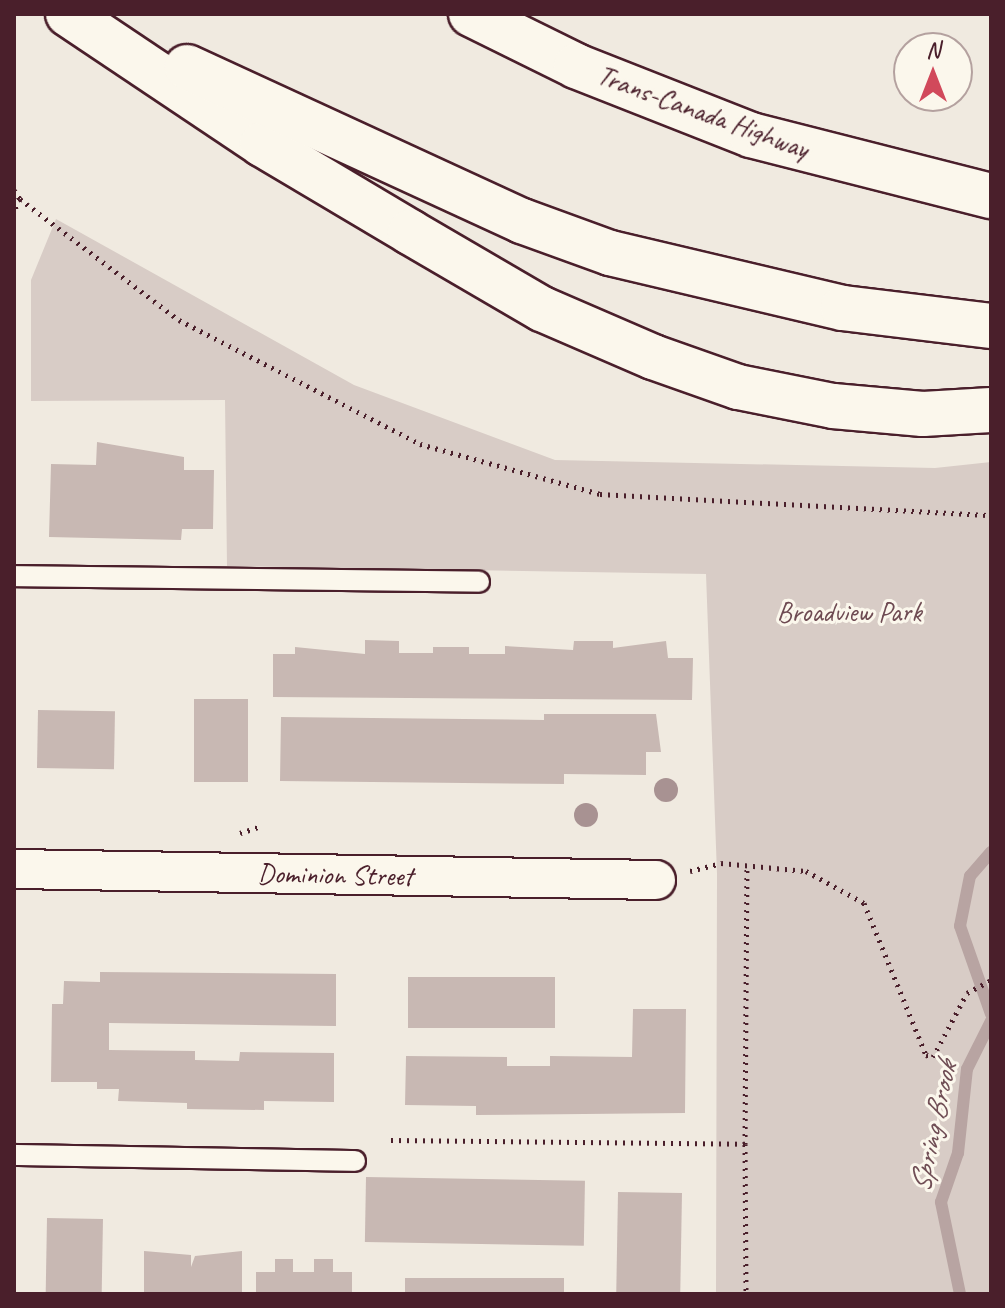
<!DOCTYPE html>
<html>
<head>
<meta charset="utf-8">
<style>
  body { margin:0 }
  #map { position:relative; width:1005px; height:1308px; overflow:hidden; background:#f0eae0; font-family:Caveat,sans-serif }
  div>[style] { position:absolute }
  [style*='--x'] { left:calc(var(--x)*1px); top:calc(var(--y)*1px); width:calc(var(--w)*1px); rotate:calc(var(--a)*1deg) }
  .green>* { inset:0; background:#d8ccc6 }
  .stream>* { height:12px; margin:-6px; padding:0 6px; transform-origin:6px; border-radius:6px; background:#b8a4a2 }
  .building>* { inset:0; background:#c8b8b3; transform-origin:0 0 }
  .path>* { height:5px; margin-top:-2.5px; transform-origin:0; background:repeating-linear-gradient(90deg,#4a1f2b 0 2px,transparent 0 8px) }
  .roads { filter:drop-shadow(2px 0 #4a1f2b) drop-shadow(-2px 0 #4a1f2b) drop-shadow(0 2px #4a1f2b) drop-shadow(0 -2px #4a1f2b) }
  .lane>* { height:20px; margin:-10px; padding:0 10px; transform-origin:10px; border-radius:10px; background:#fbf7ec }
  .street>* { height:38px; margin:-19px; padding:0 19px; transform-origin:19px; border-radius:19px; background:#fbf7ec }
  .highway>* { height:44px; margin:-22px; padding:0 22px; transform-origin:22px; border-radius:22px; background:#fbf7ec }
  .trees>* { width:24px; height:24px; margin:-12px; border-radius:50%; background:#a89292 }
  span { translate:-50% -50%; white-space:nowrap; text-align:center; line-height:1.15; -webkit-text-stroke:6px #fbf7ec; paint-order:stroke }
  .street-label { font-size:28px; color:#4a1f2b }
  .park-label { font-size:28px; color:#6e4a52 }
  .water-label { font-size:30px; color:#704e55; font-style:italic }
  .frame { position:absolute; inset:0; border:16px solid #4a1f2b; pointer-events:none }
  .north { position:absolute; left:893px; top:32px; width:80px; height:80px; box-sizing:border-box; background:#fbf7ec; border:2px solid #b4a19f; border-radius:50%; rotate:0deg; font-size:22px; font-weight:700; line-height:32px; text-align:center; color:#4a1f2b }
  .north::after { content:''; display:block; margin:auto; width:28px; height:36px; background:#d1495b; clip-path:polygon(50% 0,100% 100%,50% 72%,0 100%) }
</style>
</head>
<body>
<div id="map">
  <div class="green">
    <i style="clip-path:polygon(56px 219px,354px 385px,555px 460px,935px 468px,991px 462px,991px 1294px,716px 1294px,717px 874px,706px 574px,227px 566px,225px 400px,31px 401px,31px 280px)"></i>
  </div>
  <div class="stream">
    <i style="--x:991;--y:852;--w:32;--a:131"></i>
    <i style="--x:970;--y:876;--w:51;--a:101.3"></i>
    <i style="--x:960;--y:926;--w:93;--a:70.6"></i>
    <i style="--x:960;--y:1294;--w:94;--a:-101.7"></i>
    <i style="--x:941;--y:1202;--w:52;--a:-70.9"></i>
    <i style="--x:958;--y:1153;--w:84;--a:-83.9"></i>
    <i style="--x:967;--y:1069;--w:54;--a:-63.4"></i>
  </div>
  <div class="building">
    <i style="clip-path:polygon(97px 442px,184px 457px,184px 470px,214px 470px,213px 529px,182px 529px,181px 540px,49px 537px,51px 464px,96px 465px)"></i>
    <i style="clip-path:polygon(365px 640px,399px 641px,399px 653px,433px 653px,433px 647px,469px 647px,469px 654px,505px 654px,505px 646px,573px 650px,574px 641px,613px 641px,613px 648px,666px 641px,668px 658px,693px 658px,692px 700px,273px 697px,273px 654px,295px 654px,295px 647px,365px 654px)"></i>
    <i style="left:194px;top:699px;width:54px;height:83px"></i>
    <i style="left:38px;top:710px;width:77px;height:58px;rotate:1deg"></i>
    <i style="clip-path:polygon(544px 714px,656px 714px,661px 752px,646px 752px,646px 775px,564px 774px,564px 784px,280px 781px,281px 717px,544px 720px)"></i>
    <i style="clip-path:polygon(100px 972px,336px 974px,336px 1026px,109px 1023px,109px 1050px,195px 1051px,195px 1060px,239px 1061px,240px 1052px,334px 1053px,334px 1102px,264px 1101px,264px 1110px,187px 1109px,187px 1103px,118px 1101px,119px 1089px,97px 1089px,97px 1082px,51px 1082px,52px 1004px,63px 1004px,64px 981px,100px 982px)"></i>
    <i style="left:408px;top:977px;width:147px;height:51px"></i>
    <i style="clip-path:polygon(633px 1009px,686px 1009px,685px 1113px,476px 1115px,476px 1106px,405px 1105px,406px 1056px,507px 1057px,507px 1066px,550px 1066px,550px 1056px,632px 1057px)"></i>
    <i style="left:366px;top:1177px;width:219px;height:65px;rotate:1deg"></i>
    <i style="left:618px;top:1192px;width:64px;height:102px;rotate:1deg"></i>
    <i style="left:47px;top:1218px;width:56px;height:76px;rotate:1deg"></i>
    <i style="clip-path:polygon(144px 1251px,191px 1255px,191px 1267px,195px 1256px,242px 1251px,242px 1294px,144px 1294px)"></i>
    <i style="clip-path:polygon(275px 1259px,293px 1259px,293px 1272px,314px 1272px,314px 1259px,333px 1259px,333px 1272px,352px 1272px,352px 1294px,256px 1294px,256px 1272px,275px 1272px)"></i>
    <i style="left:405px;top:1278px;width:159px;height:16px"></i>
  </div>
  <div class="path">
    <i style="--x:14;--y:190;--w:11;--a:56"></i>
    <i style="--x:20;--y:199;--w:13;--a:117"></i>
    <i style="--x:20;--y:199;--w:200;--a:37.3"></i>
    <i style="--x:179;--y:320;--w:271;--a:27.2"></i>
    <i style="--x:420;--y:444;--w:187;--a:15.5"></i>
    <i style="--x:600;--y:494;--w:392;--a:3.1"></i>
    <i style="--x:240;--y:833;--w:19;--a:-18"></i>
    <i style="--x:690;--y:871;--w:32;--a:-14"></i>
    <i style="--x:721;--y:863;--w:85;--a:5.4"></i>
    <i style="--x:806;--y:871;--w:66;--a:28.9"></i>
    <i style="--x:864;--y:903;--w:164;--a:67.8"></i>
    <i style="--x:926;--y:1055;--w:7;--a:16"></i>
    <i style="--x:933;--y:1057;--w:72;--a:-62"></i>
    <i style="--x:967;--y:993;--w:27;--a:-28"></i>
    <i style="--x:391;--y:1140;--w:354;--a:0.6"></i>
    <i style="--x:745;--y:1144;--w:277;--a:-89.6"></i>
    <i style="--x:745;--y:1144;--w:150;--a:89.6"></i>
  </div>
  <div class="roads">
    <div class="lane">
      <i style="--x:14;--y:576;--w:465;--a:0.7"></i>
      <i style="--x:14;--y:1155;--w:341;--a:1"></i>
    </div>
    <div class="street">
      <i style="--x:14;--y:869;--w:642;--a:0.98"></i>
    </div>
    <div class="highway">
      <i style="--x:68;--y:14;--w:234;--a:33.8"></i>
      <i style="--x:262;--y:144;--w:172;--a:30.7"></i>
      <i style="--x:410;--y:232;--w:153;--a:30.3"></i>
      <i style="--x:542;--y:309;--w:121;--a:23.4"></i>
      <i style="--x:653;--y:357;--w:90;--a:19.4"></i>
      <i style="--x:738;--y:387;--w:97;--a:11.3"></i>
      <i style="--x:833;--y:406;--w:90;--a:5.1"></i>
      <i style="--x:923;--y:414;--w:68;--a:-3.4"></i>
      <i style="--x:471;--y:14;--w:117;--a:26.3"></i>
      <i style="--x:576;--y:66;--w:188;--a:21.5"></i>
      <i style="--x:751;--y:135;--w:248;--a:14.3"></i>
      <i style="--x:187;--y:67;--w:369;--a:24.7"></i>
      <i style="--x:522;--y:221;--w:94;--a:20"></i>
      <i style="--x:610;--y:253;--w:239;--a:13.3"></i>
      <i style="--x:843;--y:308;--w:149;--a:6.9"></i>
    </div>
  </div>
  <div class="trees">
    <i style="left:666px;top:790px"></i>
    <i style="left:586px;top:815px"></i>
  </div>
  <div class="street-label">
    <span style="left:703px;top:112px;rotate:20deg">Trans-Canada Highway</span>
    <span style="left:335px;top:875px;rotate:1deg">Dominion Street</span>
  </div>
  <div class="park-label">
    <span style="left:849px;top:612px">Broadview Park</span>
  </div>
  <div class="water-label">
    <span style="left:933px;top:1127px;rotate:-78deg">Spring Brook</span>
  </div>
  <div class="frame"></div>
  <div class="north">N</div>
</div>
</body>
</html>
